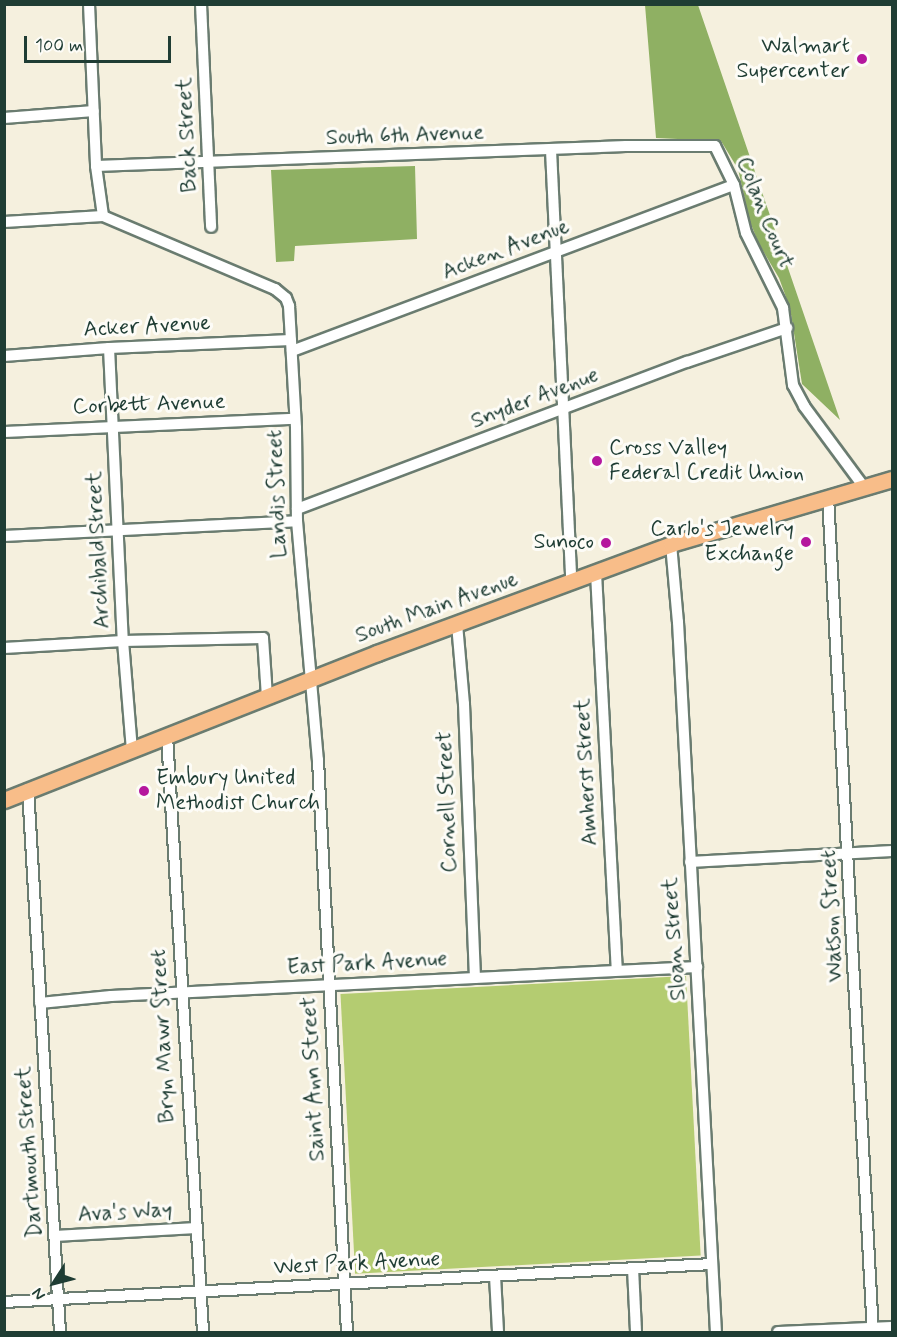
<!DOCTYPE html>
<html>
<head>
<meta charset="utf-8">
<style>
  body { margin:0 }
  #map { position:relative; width:897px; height:1337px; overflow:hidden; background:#f5f0de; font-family:Mynerve,sans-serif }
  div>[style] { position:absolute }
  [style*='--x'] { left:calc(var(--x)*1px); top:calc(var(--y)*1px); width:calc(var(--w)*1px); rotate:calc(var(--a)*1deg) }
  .green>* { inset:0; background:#b4cc71; transform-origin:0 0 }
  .forest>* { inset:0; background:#8fb063 }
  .roads { filter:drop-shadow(2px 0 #6a7c70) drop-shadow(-2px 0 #6a7c70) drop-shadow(0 2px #6a7c70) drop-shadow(0 -2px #6a7c70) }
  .street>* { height:10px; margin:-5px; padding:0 5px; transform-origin:5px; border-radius:5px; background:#fff }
  .primary>* { height:15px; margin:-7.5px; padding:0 7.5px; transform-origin:7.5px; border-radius:7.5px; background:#f8bd89 }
  .dots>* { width:16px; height:16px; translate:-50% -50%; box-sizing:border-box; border:3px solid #fdfcf7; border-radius:50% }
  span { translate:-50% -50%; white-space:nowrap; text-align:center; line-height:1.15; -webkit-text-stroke:6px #fdfcf7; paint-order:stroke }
  .poi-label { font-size:22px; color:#1f3d34 }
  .right { translate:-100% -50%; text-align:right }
  .left { translate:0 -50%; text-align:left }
  .street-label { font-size:22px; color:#1f3d34 }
  .frame { position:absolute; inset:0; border:6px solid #1f3d34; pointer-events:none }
  .north { position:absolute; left:24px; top:1253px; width:60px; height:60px; -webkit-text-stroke:4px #fdfcf7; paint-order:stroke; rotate:234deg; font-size:16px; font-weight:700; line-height:24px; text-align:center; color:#1f3d34 }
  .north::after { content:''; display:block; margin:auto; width:21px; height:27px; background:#1f3d34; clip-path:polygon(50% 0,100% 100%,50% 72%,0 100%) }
  .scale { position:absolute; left:24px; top:36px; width:147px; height:27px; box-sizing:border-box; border:3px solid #1f3d34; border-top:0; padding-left:8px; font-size:18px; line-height:21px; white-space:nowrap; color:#1f3d34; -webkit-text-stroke:4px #fdfcf7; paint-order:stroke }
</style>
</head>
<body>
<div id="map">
  <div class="green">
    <i style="left:686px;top:976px;width:280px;height:346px;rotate:87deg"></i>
  </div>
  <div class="forest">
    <i style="clip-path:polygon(645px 5px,698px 5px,840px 420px,802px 384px,790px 308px,779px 278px,759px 244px,750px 222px,738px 169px,721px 141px,656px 138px)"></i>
    <i style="clip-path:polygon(415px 166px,417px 239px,295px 246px,294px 261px,276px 262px,271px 170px)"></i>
  </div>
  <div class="roads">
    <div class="street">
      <i style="--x:89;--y:4;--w:162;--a:87.5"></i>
      <i style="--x:96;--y:166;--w:50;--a:82"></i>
      <i style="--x:201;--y:4;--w:223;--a:87.4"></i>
      <i style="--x:4;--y:118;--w:90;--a:-4.4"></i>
      <i style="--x:551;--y:150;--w:432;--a:87.3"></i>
      <i style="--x:96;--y:166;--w:530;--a:-2.16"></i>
      <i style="--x:626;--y:146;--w:89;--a:0"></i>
      <i style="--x:715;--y:146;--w:43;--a:64"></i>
      <i style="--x:734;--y:185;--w:49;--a:76"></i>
      <i style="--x:746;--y:233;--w:84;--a:63.7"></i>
      <i style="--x:783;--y:308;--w:78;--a:82.6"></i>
      <i style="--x:793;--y:385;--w:24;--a:62"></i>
      <i style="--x:804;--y:406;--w:101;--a:53.5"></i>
      <i style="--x:4;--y:222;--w:99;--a:-3.5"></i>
      <i style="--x:103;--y:216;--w:187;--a:23"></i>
      <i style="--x:275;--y:289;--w:14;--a:39"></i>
      <i style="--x:286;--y:298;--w:9;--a:69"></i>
      <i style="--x:289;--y:306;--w:122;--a:86.7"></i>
      <i style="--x:296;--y:428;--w:93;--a:89.4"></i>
      <i style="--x:297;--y:521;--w:240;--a:85"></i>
      <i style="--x:318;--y:760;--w:573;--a:87.1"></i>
      <i style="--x:109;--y:348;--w:293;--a:87.3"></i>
      <i style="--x:123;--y:641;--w:109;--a:85.3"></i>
      <i style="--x:292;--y:351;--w:472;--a:-20.6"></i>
      <i style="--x:4;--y:356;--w:105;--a:-4.4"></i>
      <i style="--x:109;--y:348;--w:182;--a:-2.5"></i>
      <i style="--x:4;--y:432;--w:291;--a:-2.6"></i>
      <i style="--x:828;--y:497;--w:836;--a:86.92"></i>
      <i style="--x:297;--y:509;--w:417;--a:-20.7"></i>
      <i style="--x:687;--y:362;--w:106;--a:-18.8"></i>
      <i style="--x:4;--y:536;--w:293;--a:-2.9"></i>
      <i style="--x:671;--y:544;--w:78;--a:84.9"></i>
      <i style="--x:678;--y:622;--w:711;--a:86.94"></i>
      <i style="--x:596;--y:573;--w:397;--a:87"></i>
      <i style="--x:457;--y:624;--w:80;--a:85"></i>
      <i style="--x:464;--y:704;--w:274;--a:87.7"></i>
      <i style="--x:4;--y:648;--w:119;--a:-3.4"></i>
      <i style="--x:123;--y:641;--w:140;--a:-1.2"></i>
      <i style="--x:263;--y:638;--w:59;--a:86.1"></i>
      <i style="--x:167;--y:736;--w:597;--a:86.54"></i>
      <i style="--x:28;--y:789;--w:544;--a:86.63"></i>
      <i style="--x:690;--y:862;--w:202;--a:-3.1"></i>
      <i style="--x:40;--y:1003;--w:71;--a:-5.6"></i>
      <i style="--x:111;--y:996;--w:587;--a:-2.83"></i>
      <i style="--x:55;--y:1236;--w:141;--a:-3.2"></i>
      <i style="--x:633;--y:1268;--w:64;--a:87.3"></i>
      <i style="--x:495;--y:1276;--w:56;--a:86.9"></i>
      <i style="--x:4;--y:1302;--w:709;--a:-3.07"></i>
      <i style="--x:778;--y:1332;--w:114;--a:-2.5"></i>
    </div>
    <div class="primary">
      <i style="--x:4;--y:800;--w:401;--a:-21.5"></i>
      <i style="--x:377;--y:653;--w:314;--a:-20.3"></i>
      <i style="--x:671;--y:544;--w:230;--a:-16.4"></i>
    </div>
  </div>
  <div class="dots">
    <i style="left:862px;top:59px;background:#b5179e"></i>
    <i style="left:597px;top:461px;background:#b5179e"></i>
    <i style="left:806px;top:542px;background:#b5179e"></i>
    <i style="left:606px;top:543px;background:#b5179e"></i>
    <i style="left:144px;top:791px;background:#b5179e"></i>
  </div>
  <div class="poi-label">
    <span class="right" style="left:850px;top:59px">Walmart<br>Supercenter</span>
    <span class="left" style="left:609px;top:461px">Cross Valley<br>Federal Credit Union</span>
    <span class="right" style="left:794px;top:542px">Carlo's Jewelry<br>Exchange</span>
    <span class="right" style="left:594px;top:543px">Sunoco</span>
    <span class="left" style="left:156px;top:791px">Embury United<br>Methodist Church</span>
  </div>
  <div class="street-label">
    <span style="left:188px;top:135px;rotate:-93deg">Back Street</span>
    <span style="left:405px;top:136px;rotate:-2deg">South 6th Avenue</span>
    <span style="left:764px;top:213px;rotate:68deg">Colan Court</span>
    <span style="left:506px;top:250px;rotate:-21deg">Acken Avenue</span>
    <span style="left:147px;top:327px;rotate:-3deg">Acker Avenue</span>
    <span style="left:535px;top:399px;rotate:-21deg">Snyder Avenue</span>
    <span style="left:149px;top:405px;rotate:-2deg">Corbett Avenue</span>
    <span style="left:278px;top:494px;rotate:-92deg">Landis Street</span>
    <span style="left:99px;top:550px;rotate:-93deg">Archibald Street</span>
    <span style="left:437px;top:608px;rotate:-20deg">South Main Avenue</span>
    <span style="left:587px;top:772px;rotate:-93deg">Amherst Street</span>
    <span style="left:448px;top:802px;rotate:-92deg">Cornell Street</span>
    <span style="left:833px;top:916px;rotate:-93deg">Watson Street</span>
    <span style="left:675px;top:939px;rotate:-94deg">Sloan Street</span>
    <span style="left:367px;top:964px;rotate:-3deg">East Park Avenue</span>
    <span style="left:164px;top:1036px;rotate:-93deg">Bryn Mawr Street</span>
    <span style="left:314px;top:1079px;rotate:-93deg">Saint Ann Street</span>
    <span style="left:30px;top:1152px;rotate:-94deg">Dartmouth Street</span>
    <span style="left:125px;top:1213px;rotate:-3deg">Ava's Way</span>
    <span style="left:357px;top:1264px;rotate:-3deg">West Park Avenue</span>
  </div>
  <div class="frame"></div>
  <div class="north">N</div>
  <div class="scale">100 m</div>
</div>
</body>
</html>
